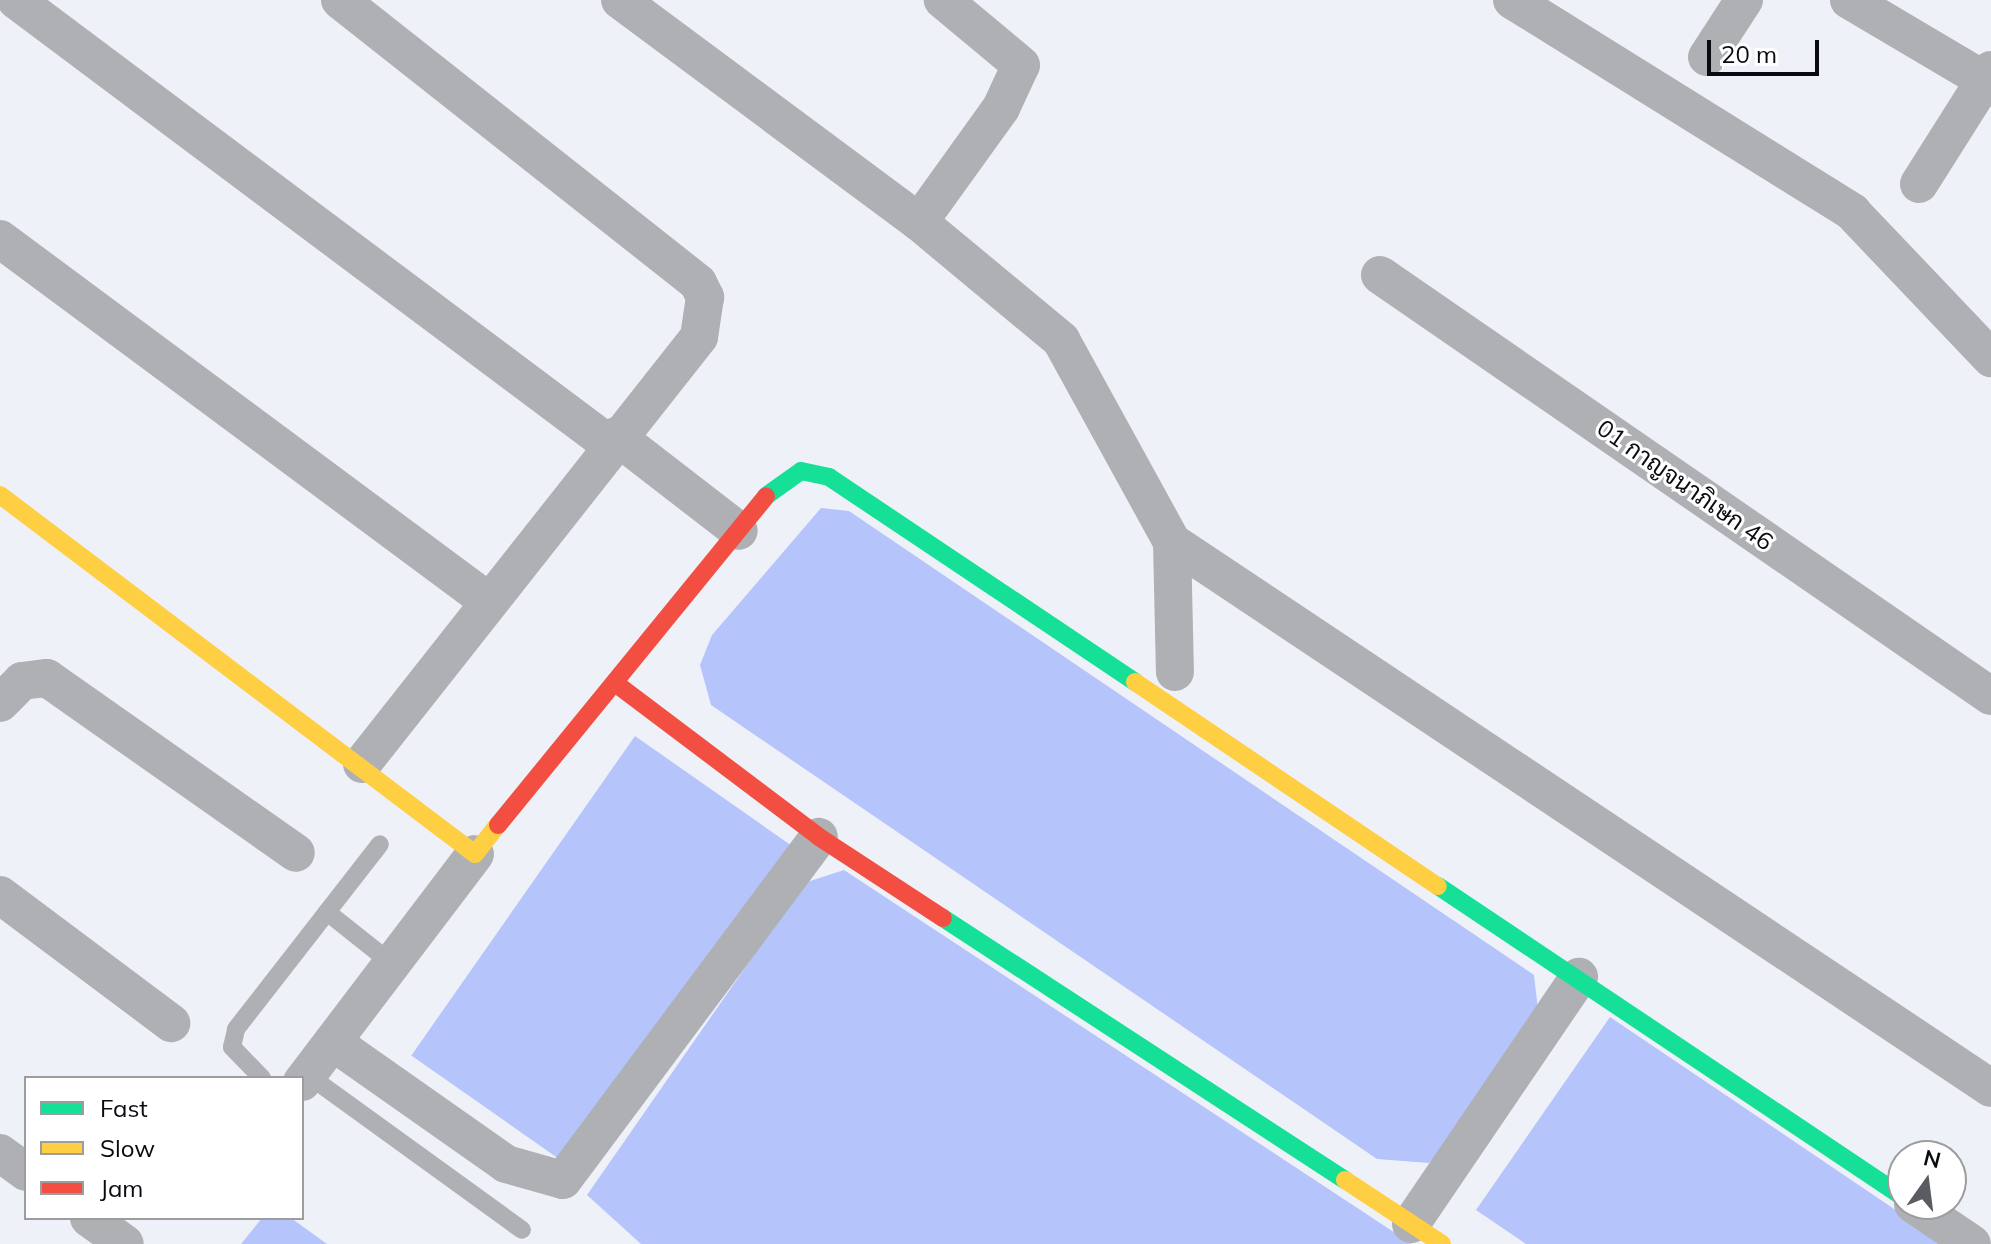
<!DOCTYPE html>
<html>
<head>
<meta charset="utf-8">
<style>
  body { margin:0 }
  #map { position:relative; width:1991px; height:1244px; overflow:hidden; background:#eff1f9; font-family:Mulish,Sarabun,sans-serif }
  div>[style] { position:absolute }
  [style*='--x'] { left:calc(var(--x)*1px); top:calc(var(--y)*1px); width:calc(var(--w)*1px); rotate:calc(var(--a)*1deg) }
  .water>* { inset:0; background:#b6c4fc; transform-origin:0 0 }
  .lane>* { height:18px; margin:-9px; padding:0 9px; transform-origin:9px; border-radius:9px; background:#aeb0b3 }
  .street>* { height:38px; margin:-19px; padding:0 19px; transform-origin:19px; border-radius:19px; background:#aeb0b3 }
  .fast>* { height:18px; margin:-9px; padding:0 9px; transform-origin:9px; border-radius:9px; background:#16e098 }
  .slow>* { height:18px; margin:-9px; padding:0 9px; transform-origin:9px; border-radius:9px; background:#ffcf43 }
  .jam>* { height:18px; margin:-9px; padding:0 9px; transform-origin:9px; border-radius:9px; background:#f24e42 }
  span { translate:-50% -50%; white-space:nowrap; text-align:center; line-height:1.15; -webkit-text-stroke:6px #fff; paint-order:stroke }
  .street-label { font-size:24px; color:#0a0b10 }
  .legend { position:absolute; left:24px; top:1076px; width:280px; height:144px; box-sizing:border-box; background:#fff; border:2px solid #9d9d9f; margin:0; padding:10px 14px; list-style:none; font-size:24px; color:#0a0b10 }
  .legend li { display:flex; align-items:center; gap:16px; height:40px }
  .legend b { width:40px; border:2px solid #9d9d9f }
  .north { position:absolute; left:1887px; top:1140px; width:80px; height:80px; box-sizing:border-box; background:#fff; border:2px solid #9d9d9f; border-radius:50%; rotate:14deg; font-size:22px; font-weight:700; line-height:32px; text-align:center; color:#0a0b10 }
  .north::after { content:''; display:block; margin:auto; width:28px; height:36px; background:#5a5c62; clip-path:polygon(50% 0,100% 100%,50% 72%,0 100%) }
  .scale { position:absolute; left:1707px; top:40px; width:112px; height:36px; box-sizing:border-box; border:4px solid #0a0b10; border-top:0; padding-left:10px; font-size:24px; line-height:28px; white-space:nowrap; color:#0a0b10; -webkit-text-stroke:6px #fff; paint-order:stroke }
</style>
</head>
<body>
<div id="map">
  <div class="water">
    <i style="clip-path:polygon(821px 508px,849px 511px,1534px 975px,1538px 1010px,1475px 1109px,1429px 1163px,1377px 1159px,711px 705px,700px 665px,712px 635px)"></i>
    <i style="left:635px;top:736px;width:189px;height:390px;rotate:35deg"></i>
    <i style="clip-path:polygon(844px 870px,1412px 1244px,641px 1244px,587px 1195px,804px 883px)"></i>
    <i style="clip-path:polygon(1610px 1017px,1946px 1244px,1526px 1244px,1476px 1210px)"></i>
    <i style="clip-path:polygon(262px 1218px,291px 1218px,327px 1244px,241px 1244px)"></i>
  </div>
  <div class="lane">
    <i style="--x:327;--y:912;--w:87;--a:38.5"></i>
    <i style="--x:308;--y:1075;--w:264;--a:35.9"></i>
    <i style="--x:262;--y:1078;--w:43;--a:-134.1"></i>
    <i style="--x:232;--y:1047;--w:18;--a:-77"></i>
    <i style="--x:236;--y:1029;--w:234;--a:-52.1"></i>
  </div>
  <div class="street">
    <i style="--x:16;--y:0;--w:741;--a:36.82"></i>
    <i style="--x:340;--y:0;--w:456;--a:38.3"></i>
    <i style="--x:698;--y:283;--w:16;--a:63"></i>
    <i style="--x:705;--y:297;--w:40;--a:98.5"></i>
    <i style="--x:699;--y:337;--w:544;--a:128.28"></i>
    <i style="--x:620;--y:0;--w:372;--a:36.6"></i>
    <i style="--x:919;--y:222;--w:185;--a:39.7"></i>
    <i style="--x:1061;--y:340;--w:230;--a:61.2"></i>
    <i style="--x:1172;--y:542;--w:984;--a:33.69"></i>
    <i style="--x:1512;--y:0;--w:401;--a:31.9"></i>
    <i style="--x:1852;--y:212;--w:202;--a:46.4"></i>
    <i style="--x:1849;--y:0;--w:165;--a:30.6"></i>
    <i style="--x:1707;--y:57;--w:68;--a:-57"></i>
    <i style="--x:1919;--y:184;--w:135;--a:-57.7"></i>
    <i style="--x:919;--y:222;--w:140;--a:-54.3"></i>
    <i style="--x:1001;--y:108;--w:47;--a:-65.1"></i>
    <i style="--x:1021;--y:65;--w:102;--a:-140.2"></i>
    <i style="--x:0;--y:239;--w:608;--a:36.57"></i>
    <i style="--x:1380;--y:275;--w:742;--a:34.57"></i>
    <i style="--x:616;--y:436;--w:155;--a:37.7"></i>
    <i style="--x:1172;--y:542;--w:130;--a:88.7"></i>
    <i style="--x:0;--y:703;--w:31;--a:-45"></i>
    <i style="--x:22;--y:681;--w:25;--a:-7"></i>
    <i style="--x:47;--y:678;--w:304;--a:35.1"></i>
    <i style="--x:0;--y:895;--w:214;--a:36.8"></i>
    <i style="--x:334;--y:1043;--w:210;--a:35.1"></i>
    <i style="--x:506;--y:1164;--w:59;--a:15.7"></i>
    <i style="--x:563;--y:1180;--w:428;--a:-53.3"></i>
    <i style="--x:302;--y:1082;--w:286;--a:-52.8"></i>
    <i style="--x:0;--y:1153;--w:32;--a:36"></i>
    <i style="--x:1913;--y:1204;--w:71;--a:34.1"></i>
    <i style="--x:89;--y:1218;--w:44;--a:35.8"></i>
    <i style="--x:1411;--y:1224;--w:299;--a:-55.8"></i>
  </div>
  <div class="fast">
    <i style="--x:766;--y:496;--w:43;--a:-35.5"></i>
    <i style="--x:801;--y:471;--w:29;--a:12"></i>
    <i style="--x:829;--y:477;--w:368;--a:33.8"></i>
    <i style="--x:1438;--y:886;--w:559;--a:33.78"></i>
    <i style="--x:943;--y:918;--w:480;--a:33.1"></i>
  </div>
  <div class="slow">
    <i style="--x:0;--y:495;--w:595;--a:37.08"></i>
    <i style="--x:475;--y:854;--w:37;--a:-52"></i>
    <i style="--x:1135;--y:682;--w:365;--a:34"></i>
    <i style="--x:1345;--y:1180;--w:116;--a:33.4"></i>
  </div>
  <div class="jam">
    <i style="--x:615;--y:683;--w:256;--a:37"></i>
    <i style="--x:819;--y:837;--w:148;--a:33.2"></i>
    <i style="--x:498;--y:825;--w:424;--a:-50.8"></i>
  </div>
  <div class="street-label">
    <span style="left:1685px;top:485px;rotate:35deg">01 กาญจนาภิเษก 46</span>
  </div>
  <ul class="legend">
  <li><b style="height:10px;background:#16e098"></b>Fast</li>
  <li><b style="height:10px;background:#ffcf43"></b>Slow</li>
  <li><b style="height:10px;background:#f24e42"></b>Jam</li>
  </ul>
  <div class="north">N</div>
  <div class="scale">20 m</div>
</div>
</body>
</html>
